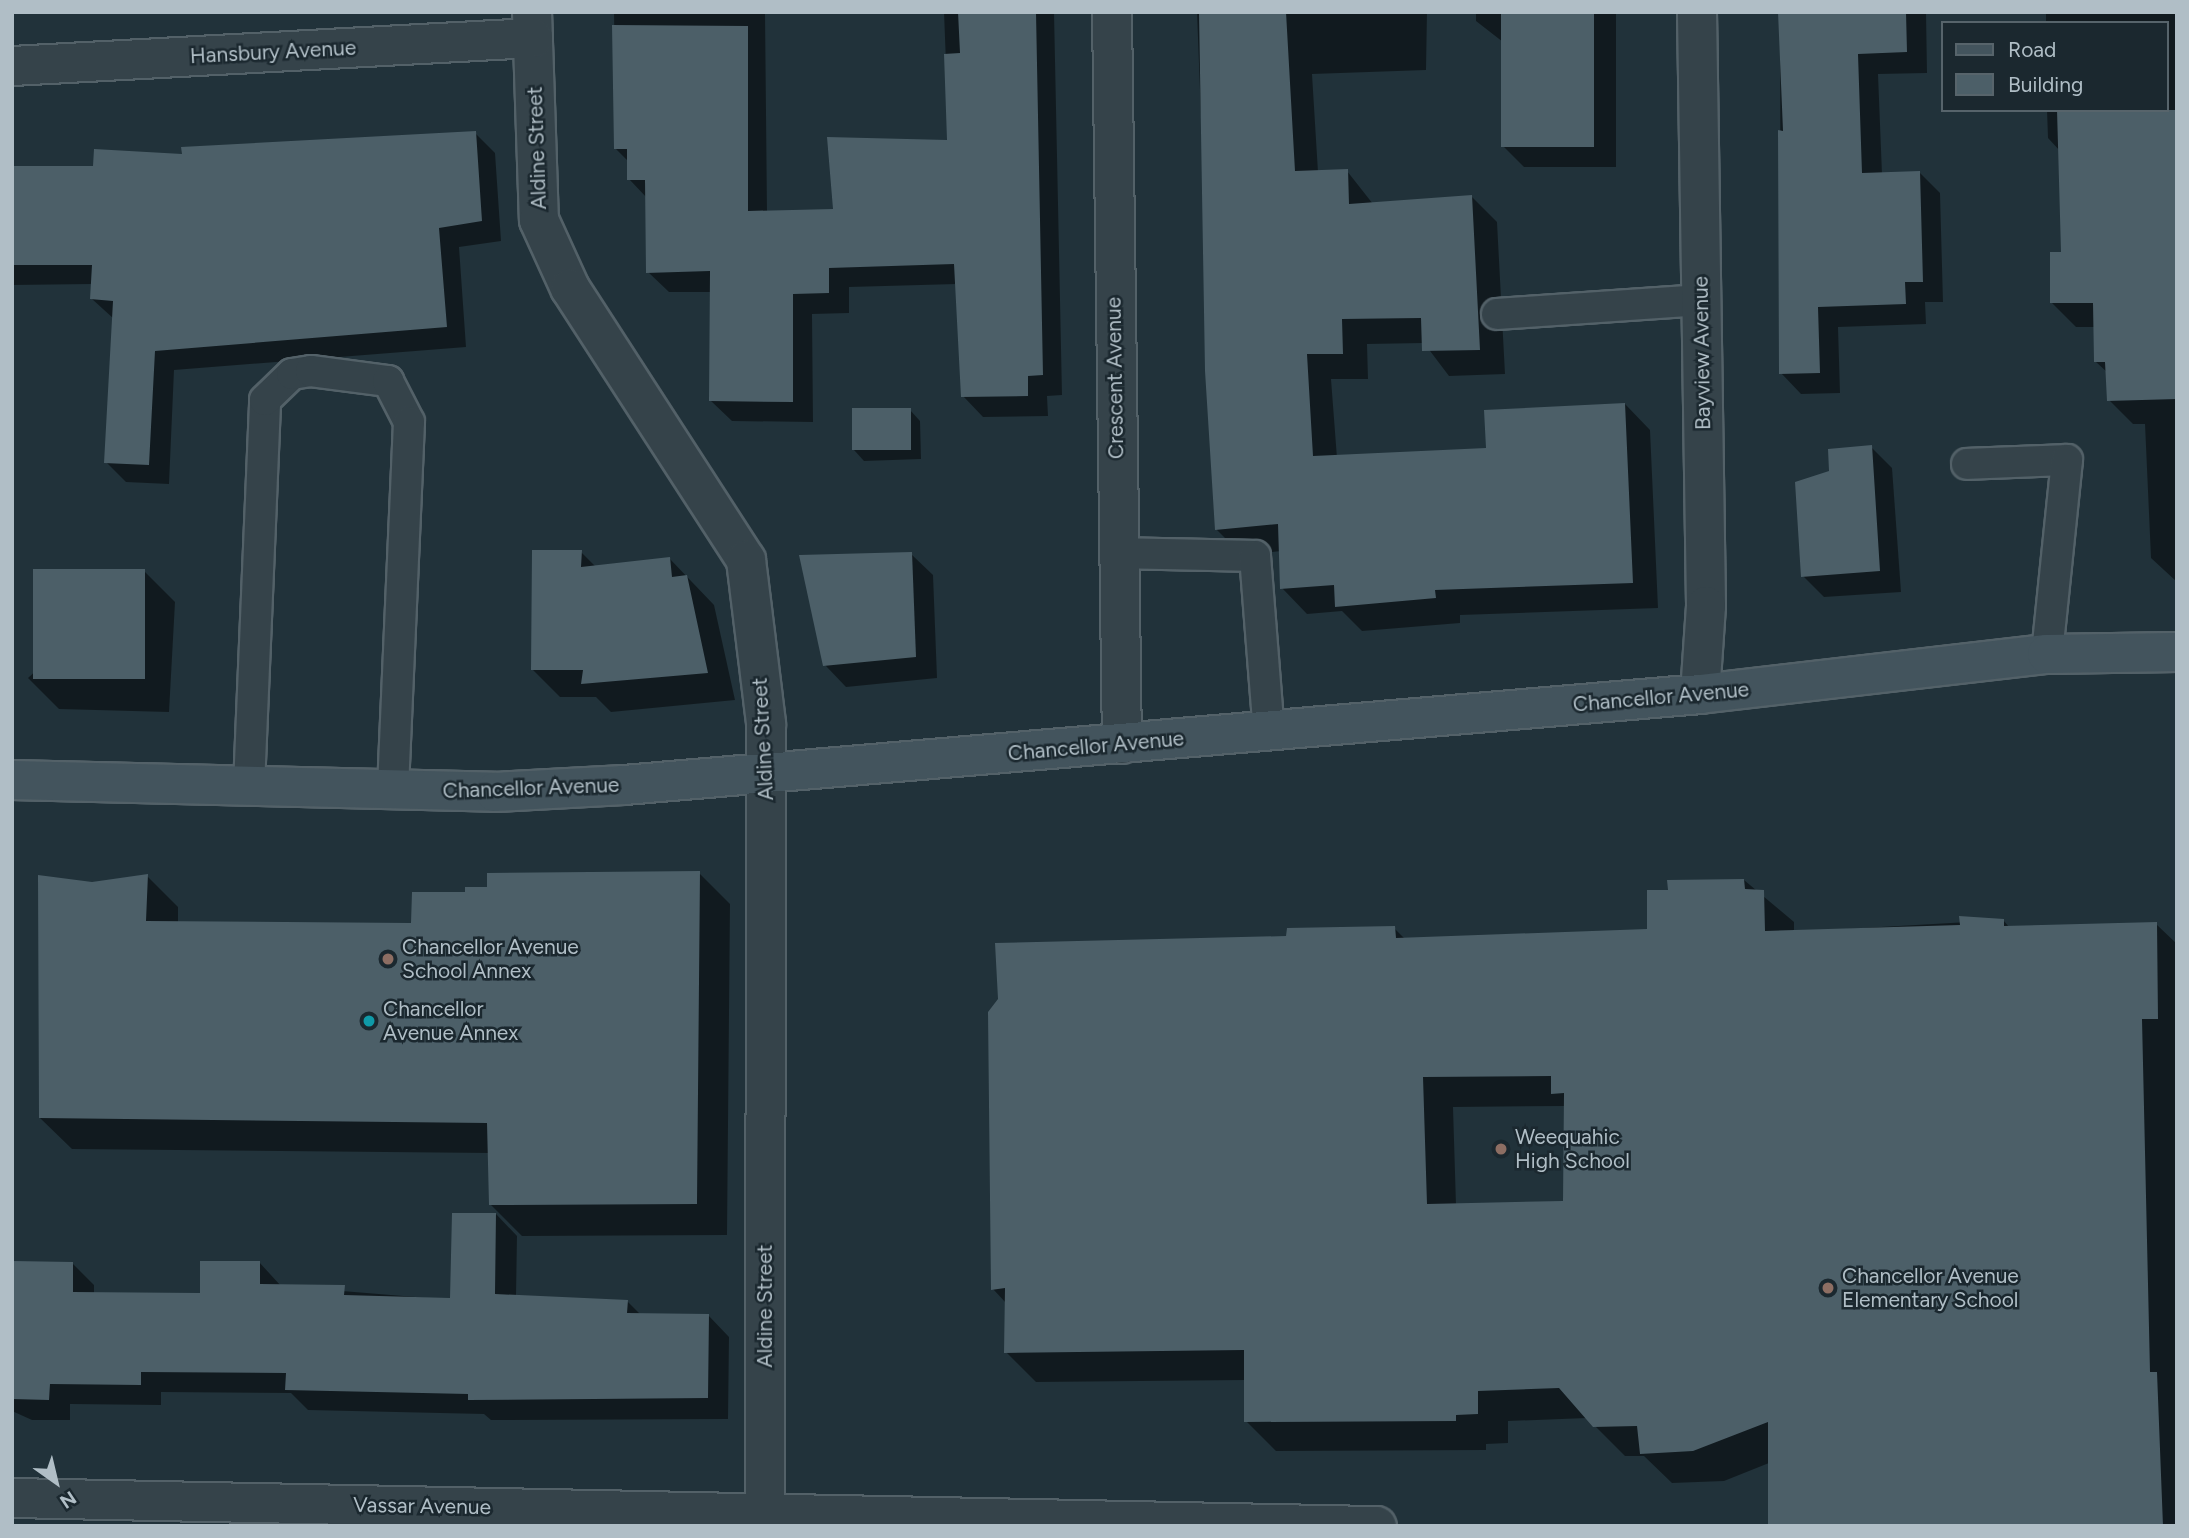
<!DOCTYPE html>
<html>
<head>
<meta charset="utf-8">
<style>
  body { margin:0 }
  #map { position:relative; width:2189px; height:1538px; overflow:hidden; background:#21323a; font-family:Figtree,sans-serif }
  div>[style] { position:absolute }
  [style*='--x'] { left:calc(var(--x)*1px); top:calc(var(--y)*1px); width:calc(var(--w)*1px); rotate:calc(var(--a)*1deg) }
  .shadow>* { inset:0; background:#0007 }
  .building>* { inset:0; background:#4c5f68; transform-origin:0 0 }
  .roads { filter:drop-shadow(2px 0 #536168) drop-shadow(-2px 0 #536168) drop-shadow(0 2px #536168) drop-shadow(0 -2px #536168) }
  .service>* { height:30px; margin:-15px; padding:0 15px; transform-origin:15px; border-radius:15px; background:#35434a }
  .minor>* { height:38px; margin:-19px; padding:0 19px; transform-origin:19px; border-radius:19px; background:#35434a }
  .secondary>* { height:38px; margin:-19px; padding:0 19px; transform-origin:19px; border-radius:19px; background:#43545d }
  .dots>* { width:19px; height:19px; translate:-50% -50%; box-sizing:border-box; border:4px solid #1b282f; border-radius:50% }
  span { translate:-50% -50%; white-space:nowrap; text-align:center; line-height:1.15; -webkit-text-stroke:5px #1b282f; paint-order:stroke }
  .street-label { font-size:21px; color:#b0bec6 }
  .poi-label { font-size:21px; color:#b0bec6 }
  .left { translate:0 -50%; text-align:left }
  .frame { position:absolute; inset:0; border:14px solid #b0bec6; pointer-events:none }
  .legend { position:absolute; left:1941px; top:21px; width:228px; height:91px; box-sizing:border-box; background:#1b282f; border:2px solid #57646b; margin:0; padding:9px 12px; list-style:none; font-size:21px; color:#b0bec6 }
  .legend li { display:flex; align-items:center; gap:14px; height:35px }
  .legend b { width:35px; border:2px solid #57646b }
  .north { position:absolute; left:21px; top:1447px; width:70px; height:70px; -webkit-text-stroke:5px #1b282f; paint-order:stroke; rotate:146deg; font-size:19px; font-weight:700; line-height:28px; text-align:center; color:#b0bec6 }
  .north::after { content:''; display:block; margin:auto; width:24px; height:32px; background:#b0bec6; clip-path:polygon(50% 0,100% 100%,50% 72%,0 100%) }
</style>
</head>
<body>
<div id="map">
  <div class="shadow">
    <i style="clip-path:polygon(614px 12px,765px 12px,767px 212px,835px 211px,949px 142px,944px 12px,1054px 12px,1062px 395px,1047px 396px,1048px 416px,983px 417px,963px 396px,957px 284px,849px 287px,849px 313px,812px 314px,813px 422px,732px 421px,711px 401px,711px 292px,669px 292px,648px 272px,647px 198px,629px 179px,629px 162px,616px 149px)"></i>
    <i style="clip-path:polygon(1197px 12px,1427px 12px,1426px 70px,1312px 74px,1318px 172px,1347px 171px,1373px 204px,1472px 197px,1497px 222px,1505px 374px,1449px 376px,1424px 343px,1367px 344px,1368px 379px,1331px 379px,1337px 458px,1488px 449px,1625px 404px,1650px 430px,1658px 608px,1460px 615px,1460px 623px,1362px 631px,1342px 611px,1307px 614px,1282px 588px,1281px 551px,1242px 555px,1217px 530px)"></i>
    <i style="clip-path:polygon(1476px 12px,1616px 12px,1616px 167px,1524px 167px,1503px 146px,1503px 42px,1476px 21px)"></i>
    <i style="clip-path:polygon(1780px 12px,1926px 12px,1927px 73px,1878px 74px,1882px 174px,1919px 172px,1940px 193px,1943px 302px,1925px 302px,1926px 324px,1838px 327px,1840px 393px,1801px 394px,1781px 373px)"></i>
    <i style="clip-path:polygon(2046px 12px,2177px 12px,2177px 582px,2151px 558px,2145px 424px,2133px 424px,2109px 400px,2108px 373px,2096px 362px,2095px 327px,2076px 327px,2052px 303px,2063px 254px,2060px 151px,2048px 138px,2047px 110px,2166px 110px,2166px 23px,2046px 23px)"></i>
    <i style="clip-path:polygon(475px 133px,495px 153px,501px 241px,459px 247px,466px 347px,174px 370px,169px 484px,126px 482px,106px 462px,114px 319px,92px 299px,93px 284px,12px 285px,12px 166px,95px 168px)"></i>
    <i style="clip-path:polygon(910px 410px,920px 421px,921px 459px,864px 461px,854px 450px)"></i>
    <i style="clip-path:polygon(1871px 447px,1892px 468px,1901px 592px,1824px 597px,1803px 576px,1831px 472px)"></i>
    <i style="clip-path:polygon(581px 552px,596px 567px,670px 559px,714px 605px,735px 700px,611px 712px,596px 697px,560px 697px,532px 669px)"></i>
    <i style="clip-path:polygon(911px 554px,933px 575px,937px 678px,846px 687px,825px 665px)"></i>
    <i style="clip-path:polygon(144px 571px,175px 602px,169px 712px,59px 709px,28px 678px)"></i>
    <i style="clip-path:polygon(699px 873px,730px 904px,727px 1235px,522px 1236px,491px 1205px,490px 1153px,72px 1149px,40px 1118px,92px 883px,147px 876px,178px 907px,178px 923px,413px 925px,467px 894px)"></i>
    <i style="clip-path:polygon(evenodd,1744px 880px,1794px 922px,1794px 932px,2003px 920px,2010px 928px,2156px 924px,2177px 944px,2177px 1526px,1769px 1526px,1769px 1463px,1724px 1481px,1672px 1483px,1644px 1456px,1625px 1456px,1587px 1418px,1508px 1421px,1508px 1443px,1486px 1444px,1486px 1450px,1276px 1451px,1246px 1421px,1246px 1380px,1036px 1382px,1006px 1352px,1006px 1303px,993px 1289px,1288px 938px,1394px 928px,1405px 939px,1648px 931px,1670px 891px,1744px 880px,1566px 1106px,1565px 1203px,1456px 1205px,1453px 1107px,1566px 1106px)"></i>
    <i style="clip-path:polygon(496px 1214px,517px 1236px,516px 1297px,627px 1301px,640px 1314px,708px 1315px,729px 1337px,728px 1419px,491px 1420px,484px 1414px,308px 1410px,291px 1393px,161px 1392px,161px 1405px,70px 1404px,70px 1420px,32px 1420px,12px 1411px,12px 1314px,73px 1264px,94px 1285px,94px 1294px,201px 1295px,259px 1262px,281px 1286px,452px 1300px)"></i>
  </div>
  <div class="building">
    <i style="clip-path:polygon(958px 12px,1036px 12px,1043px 375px,1028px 376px,1028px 396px,961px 397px,954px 264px,829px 268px,829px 293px,793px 294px,793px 402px,709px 401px,710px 271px,646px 273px,645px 180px,627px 180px,627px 149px,614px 149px,612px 25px,748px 26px,748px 211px,833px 209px,827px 137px,947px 140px,944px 54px,960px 53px)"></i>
    <i style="clip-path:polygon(1199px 12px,1286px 12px,1295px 171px,1348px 169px,1349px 204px,1472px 195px,1480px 350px,1422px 351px,1421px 318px,1342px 319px,1343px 354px,1307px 354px,1313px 456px,1486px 448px,1484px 410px,1625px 403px,1633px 583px,1435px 590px,1436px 598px,1335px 607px,1334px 585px,1280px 589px,1278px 524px,1215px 530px,1205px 371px)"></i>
    <i style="left:1501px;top:12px;width:93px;height:135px"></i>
    <i style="clip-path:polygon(1778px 12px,1906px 12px,1907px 52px,1858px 54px,1862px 173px,1920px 171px,1923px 282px,1905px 282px,1906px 304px,1818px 307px,1820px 373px,1779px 374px,1778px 130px,1783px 131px)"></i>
    <i style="clip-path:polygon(2057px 110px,2177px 110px,2177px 399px,2107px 401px,2105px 362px,2094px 362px,2093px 303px,2050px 303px,2050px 252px,2061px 252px)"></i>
    <i style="clip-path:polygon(476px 131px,482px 221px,439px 228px,447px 327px,155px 351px,149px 465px,104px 463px,113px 301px,90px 299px,92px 265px,12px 265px,12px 166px,93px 166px,94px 149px,182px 154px,181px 147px)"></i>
    <i style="left:911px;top:408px;width:42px;height:59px;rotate:90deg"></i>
    <i style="clip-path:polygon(1872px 445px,1880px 571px,1801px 577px,1795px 482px,1829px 471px,1828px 449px)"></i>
    <i style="clip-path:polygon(532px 550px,582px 550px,581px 567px,670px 557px,672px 577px,687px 575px,708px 673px,581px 684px,583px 670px,531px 670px)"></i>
    <i style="clip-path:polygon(912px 552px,916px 657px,823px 666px,799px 555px)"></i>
    <i style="left:33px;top:569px;width:112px;height:110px"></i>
    <i style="clip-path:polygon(700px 871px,697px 1204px,489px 1205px,487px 1123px,39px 1118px,38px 875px,92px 882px,148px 874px,146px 921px,411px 923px,412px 892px,465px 892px,465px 887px,487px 887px,487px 873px)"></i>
    <i style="clip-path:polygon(evenodd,1744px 879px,1745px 889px,1764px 890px,1765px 931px,1960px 925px,1959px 916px,2004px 919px,2004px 926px,2157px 922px,2158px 1019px,2142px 1019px,2150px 1372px,2157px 1372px,2163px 1526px,1768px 1526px,1768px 1422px,1693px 1451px,1640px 1454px,1637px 1426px,1593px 1427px,1559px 1388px,1478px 1391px,1478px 1414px,1456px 1415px,1456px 1421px,1244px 1422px,1244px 1350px,1004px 1353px,1005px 1288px,991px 1290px,988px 1012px,998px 999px,995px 943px,1286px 936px,1287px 928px,1395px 926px,1396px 938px,1647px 929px,1647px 890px,1668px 890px,1667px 880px,1744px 879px,1551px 1076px,1551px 1094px,1564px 1093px,1563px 1201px,1427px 1204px,1423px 1077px,1551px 1076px)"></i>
    <i style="clip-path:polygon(452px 1213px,496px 1213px,495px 1294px,628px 1300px,627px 1313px,709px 1314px,708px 1398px,468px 1400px,468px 1394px,285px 1390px,286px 1373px,141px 1372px,141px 1385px,50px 1384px,49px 1400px,12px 1399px,12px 1261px,73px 1262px,73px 1292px,200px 1293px,200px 1261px,260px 1261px,260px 1284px,345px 1285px,344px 1295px,450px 1298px)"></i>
  </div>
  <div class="roads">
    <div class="service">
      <i style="--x:1497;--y:314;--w:205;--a:-3.9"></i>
      <i style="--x:1967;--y:464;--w:100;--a:-2.3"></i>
      <i style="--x:2067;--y:460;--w:195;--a:95.9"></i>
      <i style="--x:1117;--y:553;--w:138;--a:1.2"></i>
      <i style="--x:1255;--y:556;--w:177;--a:85.5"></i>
      <i style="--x:249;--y:786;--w:386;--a:-87.6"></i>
      <i style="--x:265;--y:400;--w:37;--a:-44"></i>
      <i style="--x:292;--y:374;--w:19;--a:-9"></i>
      <i style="--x:311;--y:371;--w:78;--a:7.4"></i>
      <i style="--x:388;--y:381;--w:46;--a:62.9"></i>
      <i style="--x:409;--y:422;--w:367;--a:92.5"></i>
    </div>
    <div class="minor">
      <i style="--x:532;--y:12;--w:208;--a:88.1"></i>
      <i style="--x:539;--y:220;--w:75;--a:65.5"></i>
      <i style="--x:570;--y:288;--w:324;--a:57.1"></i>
      <i style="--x:746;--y:560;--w:165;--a:83"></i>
      <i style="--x:766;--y:724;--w:802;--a:90.07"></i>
      <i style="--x:1112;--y:12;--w:732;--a:89.22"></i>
      <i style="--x:1697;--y:12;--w:594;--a:89.13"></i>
      <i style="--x:1706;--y:606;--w:88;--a:93.9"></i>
      <i style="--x:12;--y:66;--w:522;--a:-3.08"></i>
      <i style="--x:12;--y:1498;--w:1365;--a:1.18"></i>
    </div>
    <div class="secondary">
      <i style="--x:12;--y:780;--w:483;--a:1.4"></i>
      <i style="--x:495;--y:792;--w:129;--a:-3.1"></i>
      <i style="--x:624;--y:785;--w:1080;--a:-4.83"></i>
      <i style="--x:1700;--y:694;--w:349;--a:-6.6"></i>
      <i style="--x:2047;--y:654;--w:130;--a:-0.9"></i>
    </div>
  </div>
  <div class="dots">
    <i style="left:388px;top:959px;background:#8d6e63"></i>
    <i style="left:369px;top:1021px;background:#0f9aa8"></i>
    <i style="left:1501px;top:1149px;background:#8d6e63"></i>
    <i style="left:1828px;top:1288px;background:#8d6e63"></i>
  </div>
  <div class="street-label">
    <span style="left:273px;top:52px;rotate:-3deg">Hansbury Avenue</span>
    <span style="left:537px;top:148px;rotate:-92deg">Aldine Street</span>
    <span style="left:1702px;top:353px;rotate:-91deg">Bayview Avenue</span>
    <span style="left:1115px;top:378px;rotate:-91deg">Crescent Avenue</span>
    <span style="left:1661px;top:697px;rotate:-5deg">Chancellor Avenue</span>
    <span style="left:763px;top:739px;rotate:-93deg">Aldine Street</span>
    <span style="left:1096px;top:746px;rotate:-5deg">Chancellor Avenue</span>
    <span style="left:531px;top:788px;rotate:-2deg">Chancellor Avenue</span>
    <span style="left:765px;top:1306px;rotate:-90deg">Aldine Street</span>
    <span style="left:422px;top:1506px;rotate:1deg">Vassar Avenue</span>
  </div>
  <div class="poi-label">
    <span class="left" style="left:402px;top:959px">Chancellor Avenue<br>School Annex</span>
    <span class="left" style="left:383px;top:1021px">Chancellor<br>Avenue Annex</span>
    <span class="left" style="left:1515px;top:1149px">Weequahic<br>High School</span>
    <span class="left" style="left:1842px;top:1288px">Chancellor Avenue<br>Elementary School</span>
  </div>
  <div class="frame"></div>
  <ul class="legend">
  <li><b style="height:9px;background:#43545d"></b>Road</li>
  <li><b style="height:19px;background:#4c5f68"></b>Building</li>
  </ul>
  <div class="north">N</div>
</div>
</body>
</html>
